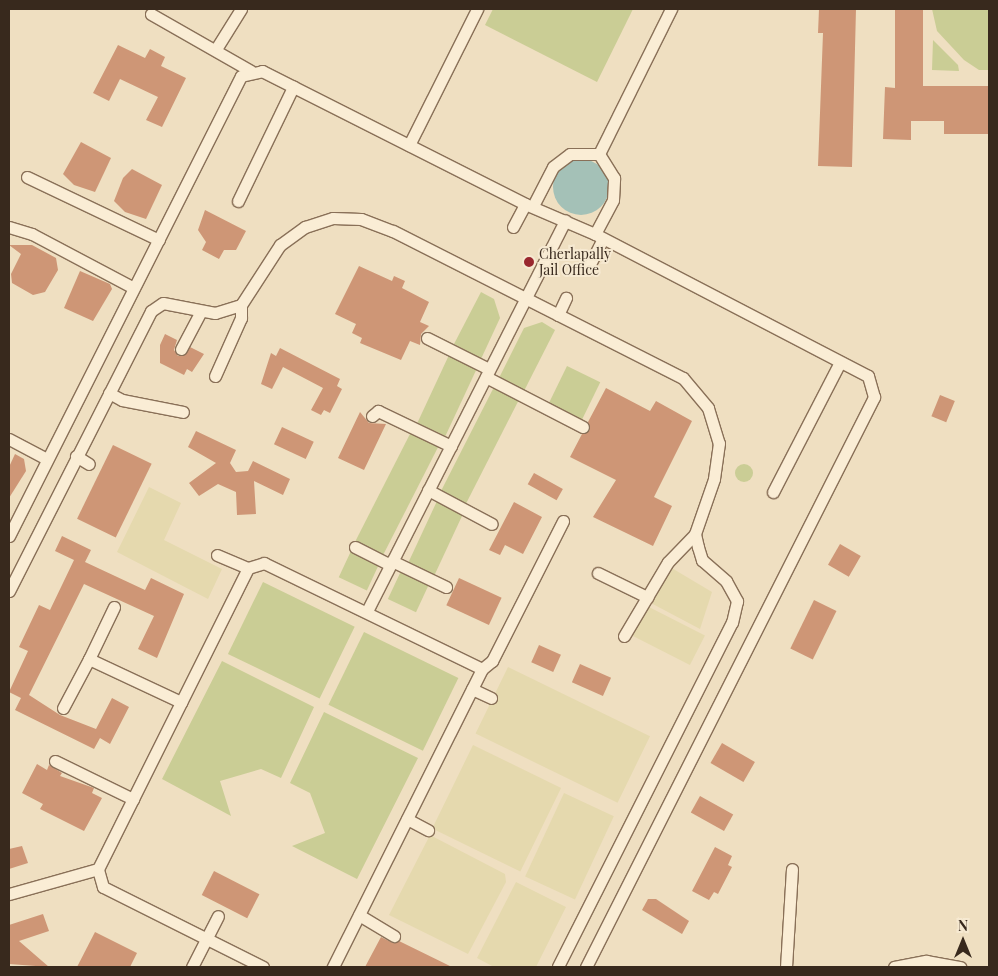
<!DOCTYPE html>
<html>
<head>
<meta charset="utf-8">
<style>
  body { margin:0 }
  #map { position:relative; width:998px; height:976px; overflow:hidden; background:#efdfc1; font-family:"Playfair Display",serif }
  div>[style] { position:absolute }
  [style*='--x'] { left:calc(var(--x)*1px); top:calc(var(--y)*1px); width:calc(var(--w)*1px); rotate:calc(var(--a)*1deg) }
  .farmland>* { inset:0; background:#e5d9ae; transform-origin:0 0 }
  .green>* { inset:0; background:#cacd95; transform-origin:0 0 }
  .round { border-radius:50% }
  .water>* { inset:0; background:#a4c1b7 }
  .building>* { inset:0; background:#ce9676; transform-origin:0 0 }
  .roads { filter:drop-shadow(1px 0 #897058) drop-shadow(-1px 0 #897058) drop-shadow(0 1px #897058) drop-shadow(0 -1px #897058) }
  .street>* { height:11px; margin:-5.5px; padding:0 5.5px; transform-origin:5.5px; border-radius:5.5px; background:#faedd5 }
  .dots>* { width:14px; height:14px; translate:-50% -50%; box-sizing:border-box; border:2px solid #f6e9d1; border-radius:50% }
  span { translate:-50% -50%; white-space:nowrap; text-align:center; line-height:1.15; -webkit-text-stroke:4px #f6e9d1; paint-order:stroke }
  .poi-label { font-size:14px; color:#38291d }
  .left { translate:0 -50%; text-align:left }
  .frame { position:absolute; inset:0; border:10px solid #38291d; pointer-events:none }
  .north { position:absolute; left:938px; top:916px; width:50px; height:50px; -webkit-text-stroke:4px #f6e9d1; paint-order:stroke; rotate:0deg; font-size:14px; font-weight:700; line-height:20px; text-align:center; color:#38291d }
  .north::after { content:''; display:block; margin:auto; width:18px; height:22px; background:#38291d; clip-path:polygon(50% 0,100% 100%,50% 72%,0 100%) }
</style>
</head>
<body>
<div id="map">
  <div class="farmland">
    <i style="clip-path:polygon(149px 487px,181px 503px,164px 540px,222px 569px,208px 599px,117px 552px)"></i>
    <i style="clip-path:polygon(670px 567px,712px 592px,700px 629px,649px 602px)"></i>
    <i style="left:647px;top:606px;width:65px;height:33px;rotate:27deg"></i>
    <i style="left:508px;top:667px;width:158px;height:74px;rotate:26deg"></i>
    <i style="left:473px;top:745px;width:98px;height:93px;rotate:26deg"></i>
    <i style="left:564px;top:793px;width:55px;height:92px;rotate:25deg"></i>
    <i style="clip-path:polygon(430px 835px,505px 874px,506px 882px,468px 954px,389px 915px)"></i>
    <i style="clip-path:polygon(516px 882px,566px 907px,536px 967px,494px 967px,477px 958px)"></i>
  </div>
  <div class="green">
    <i style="clip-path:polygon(493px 9px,633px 9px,597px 82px,485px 25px)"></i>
    <i style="clip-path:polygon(932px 9px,989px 9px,989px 70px,979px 70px,964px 60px,937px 31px)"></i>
    <i style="clip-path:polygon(933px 40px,958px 65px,959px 71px,932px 70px)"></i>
    <i style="clip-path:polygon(481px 292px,494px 299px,500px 318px,481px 359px,454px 344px)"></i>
    <i style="clip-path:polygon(542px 322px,555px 330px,524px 391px,499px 378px,524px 328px)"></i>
    <i style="left:449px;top:355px;width:31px;height:75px;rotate:25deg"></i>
    <i style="left:567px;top:366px;width:37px;height:42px;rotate:26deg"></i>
    <i style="left:494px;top:387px;width:28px;height:117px;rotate:27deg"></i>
    <i style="left:411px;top:432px;width:31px;height:122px;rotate:27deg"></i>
    <i class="round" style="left:735px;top:464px;width:18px;height:18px"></i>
    <i style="left:437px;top:501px;width:29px;height:68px;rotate:25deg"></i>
    <i style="left:351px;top:551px;width:31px;height:29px;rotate:25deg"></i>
    <i style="left:401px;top:571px;width:31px;height:31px;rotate:25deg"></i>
    <i style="left:263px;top:582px;width:102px;height:80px;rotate:26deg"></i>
    <i style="left:364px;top:632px;width:105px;height:81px;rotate:26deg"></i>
    <i style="clip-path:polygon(222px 661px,314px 707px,281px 778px,261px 769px,220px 781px,231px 816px,162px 779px)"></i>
    <i style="clip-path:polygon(324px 712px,418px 758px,357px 879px,292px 846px,325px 833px,310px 793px,290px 783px)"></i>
  </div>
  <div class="water">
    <i class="round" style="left:553px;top:159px;width:56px;height:56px"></i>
  </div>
  <div class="building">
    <i style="clip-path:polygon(819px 9px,856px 9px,852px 167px,818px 166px,823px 33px,818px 33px)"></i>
    <i style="clip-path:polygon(895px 9px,923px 9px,923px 86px,989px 86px,989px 134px,944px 134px,944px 121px,911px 121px,911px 140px,883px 139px,885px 87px,895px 88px)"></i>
    <i style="clip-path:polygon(118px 45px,145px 58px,150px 49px,165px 57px,161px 66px,186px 78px,162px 127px,146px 120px,158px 97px,120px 79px,109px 101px,93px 93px)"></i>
    <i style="clip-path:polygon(81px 142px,111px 158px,95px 192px,74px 185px,63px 174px)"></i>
    <i style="clip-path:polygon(132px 169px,162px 185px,146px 219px,125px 212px,114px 201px,123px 178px)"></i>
    <i style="clip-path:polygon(205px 210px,246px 231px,236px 250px,224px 250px,219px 259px,202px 250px,206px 242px,198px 230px)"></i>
    <i style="clip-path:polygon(9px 245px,32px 245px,56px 258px,58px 270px,45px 292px,33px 295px,12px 283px,11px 274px,21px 254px)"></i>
    <i style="clip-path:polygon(359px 266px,392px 281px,394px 276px,405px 281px,402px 288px,429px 302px,420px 322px,429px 326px,421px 334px,420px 345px,410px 341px,401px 360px,360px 343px,362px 338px,352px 333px,356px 324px,335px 314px)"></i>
    <i style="clip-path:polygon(80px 271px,110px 284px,112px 289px,93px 321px,64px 308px)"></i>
    <i style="clip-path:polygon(165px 334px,177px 340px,174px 350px,178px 356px,185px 355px,190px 347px,204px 354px,192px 372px,187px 369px,184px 375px,160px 363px,160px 345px)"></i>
    <i style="clip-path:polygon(280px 348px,340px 379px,337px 386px,342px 389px,330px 413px,324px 410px,321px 415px,311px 410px,323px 388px,283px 367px,272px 389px,261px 384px,271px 353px,276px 356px)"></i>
    <i style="clip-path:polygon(606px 388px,650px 411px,656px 401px,692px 421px,654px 497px,672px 506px,653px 546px,593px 517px,616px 480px,570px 457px,582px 434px,590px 430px,588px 422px)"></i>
    <i style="left:940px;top:395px;width:16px;height:23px;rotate:22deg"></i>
    <i style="clip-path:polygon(360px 412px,369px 423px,386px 424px,364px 470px,338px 458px)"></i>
    <i style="left:282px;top:427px;width:35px;height:19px;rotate:25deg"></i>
    <i style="clip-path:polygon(196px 431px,236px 450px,230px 463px,236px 472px,248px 471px,253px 461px,290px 479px,283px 495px,254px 481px,256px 514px,237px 515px,236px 492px,218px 484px,199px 496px,189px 483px,216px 463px,188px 447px)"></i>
    <i style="left:113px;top:445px;width:43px;height:82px;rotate:26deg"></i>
    <i style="clip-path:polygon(15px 454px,24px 459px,26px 471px,9px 498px,9px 467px)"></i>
    <i style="left:534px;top:473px;width:33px;height:13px;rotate:29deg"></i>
    <i style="clip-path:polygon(514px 502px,542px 517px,523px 554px,505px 545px,500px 555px,489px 550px)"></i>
    <i style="clip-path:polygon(62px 536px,91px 550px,85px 562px,145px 590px,151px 578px,184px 594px,157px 658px,138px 649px,154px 616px,84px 584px,29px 695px,60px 715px,96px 729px,112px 698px,129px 707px,110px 744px,100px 738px,94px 749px,15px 710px,21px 698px,9px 692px,28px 651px,19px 647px,39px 605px,50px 610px,74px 560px,55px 551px)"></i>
    <i style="left:840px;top:544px;width:24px;height:24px;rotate:30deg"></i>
    <i style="left:459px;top:578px;width:47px;height:30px;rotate:25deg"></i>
    <i style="left:814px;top:600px;width:25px;height:54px;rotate:26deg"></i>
    <i style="left:539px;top:645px;width:24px;height:19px;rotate:24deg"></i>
    <i style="left:580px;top:664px;width:34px;height:20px;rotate:24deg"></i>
    <i style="left:722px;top:743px;width:38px;height:23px;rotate:30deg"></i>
    <i style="clip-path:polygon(37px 764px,47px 770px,49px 765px,62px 773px,60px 776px,94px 788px,92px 793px,102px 798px,84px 831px,40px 809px,43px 804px,22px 793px)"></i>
    <i style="left:700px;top:796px;width:38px;height:19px;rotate:29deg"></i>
    <i style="clip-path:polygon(22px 846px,28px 863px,9px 869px,9px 849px)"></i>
    <i style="clip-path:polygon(715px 847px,732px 856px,728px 865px,732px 867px,718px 894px,714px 892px,709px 900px,692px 891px)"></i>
    <i style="left:214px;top:871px;width:51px;height:27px;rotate:27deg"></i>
    <i style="clip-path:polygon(648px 899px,656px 899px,689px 921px,682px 934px,642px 910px)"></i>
    <i style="clip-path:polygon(43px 914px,49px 931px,19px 941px,49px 967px,9px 964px,9px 925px)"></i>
    <i style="clip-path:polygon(95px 932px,137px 953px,130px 967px,77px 967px)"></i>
    <i style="clip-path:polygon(381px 937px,393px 943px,399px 941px,452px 967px,365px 967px)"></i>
  </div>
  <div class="roads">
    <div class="street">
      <i style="--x:151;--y:14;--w:115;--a:29.7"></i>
      <i style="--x:216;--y:49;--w:47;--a:-58"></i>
      <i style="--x:409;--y:145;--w:152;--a:-63.4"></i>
      <i style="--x:599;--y:154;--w:162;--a:-63.6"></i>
      <i style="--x:27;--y:177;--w:146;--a:25.5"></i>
      <i style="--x:238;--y:201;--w:127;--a:-64.2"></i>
      <i style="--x:9;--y:227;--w:24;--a:17"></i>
      <i style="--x:32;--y:234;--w:115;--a:27.9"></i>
      <i style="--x:513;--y:227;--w:26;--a:-62"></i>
      <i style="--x:589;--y:266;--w:29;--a:-63"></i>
      <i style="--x:558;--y:315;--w:19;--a:-65"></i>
      <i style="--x:427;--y:338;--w:69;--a:26.6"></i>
      <i style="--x:181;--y:349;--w:43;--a:-62.2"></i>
      <i style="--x:215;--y:376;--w:64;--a:-65.9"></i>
      <i style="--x:241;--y:318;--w:13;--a:-90"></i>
      <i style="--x:486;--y:377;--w:109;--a:27.3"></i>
      <i style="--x:109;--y:393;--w:15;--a:28"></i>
      <i style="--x:122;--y:400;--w:62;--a:11.1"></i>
      <i style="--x:372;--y:416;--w:8;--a:-40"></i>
      <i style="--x:378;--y:411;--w:81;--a:25.6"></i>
      <i style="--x:9;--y:439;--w:43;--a:27.8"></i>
      <i style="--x:76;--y:456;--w:15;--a:32"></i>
      <i style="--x:428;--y:490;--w:72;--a:28"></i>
      <i style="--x:773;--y:492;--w:146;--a:-62.7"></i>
      <i style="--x:9;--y:536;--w:515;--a:-63.24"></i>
      <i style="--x:241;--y:76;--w:22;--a:-13"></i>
      <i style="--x:262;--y:71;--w:295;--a:26.8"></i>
      <i style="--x:525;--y:204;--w:76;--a:23.2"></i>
      <i style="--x:595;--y:234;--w:38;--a:-62"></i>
      <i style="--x:613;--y:200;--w:22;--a:-87"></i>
      <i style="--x:614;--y:178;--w:28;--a:-122"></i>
      <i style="--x:599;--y:154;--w:29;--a:180"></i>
      <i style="--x:570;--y:154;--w:21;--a:143"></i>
      <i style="--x:553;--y:167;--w:42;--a:117.2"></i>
      <i style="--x:355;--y:547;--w:39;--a:27"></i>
      <i style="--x:217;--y:555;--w:34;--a:23"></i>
      <i style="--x:392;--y:561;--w:60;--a:25.7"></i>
      <i style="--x:598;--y:573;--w:55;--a:26.1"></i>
      <i style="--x:9;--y:591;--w:314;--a:-63.1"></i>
      <i style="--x:151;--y:311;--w:14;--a:-34"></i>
      <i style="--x:163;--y:303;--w:53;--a:10.9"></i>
      <i style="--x:215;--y:313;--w:27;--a:-17"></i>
      <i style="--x:241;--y:305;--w:72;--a:-57"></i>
      <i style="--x:280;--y:245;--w:31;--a:-36"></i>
      <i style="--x:305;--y:227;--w:29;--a:-18"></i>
      <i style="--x:333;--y:218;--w:28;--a:2"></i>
      <i style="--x:361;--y:219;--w:34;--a:21"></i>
      <i style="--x:393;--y:231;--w:325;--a:26.9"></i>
      <i style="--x:683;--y:378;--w:39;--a:50"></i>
      <i style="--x:708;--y:408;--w:37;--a:73"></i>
      <i style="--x:719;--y:443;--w:36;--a:98"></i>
      <i style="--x:714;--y:479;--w:58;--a:109.1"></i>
      <i style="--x:695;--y:534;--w:13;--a:77"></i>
      <i style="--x:698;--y:547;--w:14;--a:73"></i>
      <i style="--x:702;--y:560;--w:32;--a:41"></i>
      <i style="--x:726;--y:581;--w:23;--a:61"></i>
      <i style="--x:737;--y:601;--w:22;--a:103"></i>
      <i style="--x:732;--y:622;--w:386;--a:116.8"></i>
      <i style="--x:114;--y:607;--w:58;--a:115.7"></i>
      <i style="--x:89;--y:659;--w:102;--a:25.1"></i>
      <i style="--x:367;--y:611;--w:438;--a:-63.1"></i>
      <i style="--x:624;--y:636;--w:86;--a:-59.3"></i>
      <i style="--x:668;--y:562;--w:39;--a:-46"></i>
      <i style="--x:482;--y:669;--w:13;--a:-39"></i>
      <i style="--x:492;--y:661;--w:157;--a:-63.1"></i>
      <i style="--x:472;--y:689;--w:21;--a:25"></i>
      <i style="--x:63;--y:708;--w:55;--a:-62"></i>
      <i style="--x:55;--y:761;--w:87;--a:26"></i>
      <i style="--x:407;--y:819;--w:24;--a:28"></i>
      <i style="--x:9;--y:894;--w:92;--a:-15.7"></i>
      <i style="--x:359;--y:915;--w:41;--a:31"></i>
      <i style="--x:192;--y:967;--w:57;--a:-63"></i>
      <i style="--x:263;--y:967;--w:179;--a:-153.4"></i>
      <i style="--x:103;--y:887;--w:19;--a:-106"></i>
      <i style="--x:98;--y:869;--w:336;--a:-63.5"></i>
      <i style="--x:248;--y:568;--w:17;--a:-17"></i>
      <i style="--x:264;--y:563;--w:242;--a:25.9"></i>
      <i style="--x:482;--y:669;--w:333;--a:116.6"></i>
      <i style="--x:586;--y:967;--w:639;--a:-63.19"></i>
      <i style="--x:874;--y:397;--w:22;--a:-106"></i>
      <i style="--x:868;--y:376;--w:308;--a:-152.5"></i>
      <i style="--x:786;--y:967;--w:98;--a:-86.5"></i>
      <i style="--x:894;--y:967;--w:33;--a:-11"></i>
      <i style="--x:926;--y:961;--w:35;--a:10"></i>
    </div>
  </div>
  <div class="dots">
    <i style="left:529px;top:262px;background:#99272e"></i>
  </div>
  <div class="poi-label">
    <span class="left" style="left:539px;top:262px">Cherlapally<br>Jail Office</span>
  </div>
  <div class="frame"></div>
  <div class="north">N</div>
</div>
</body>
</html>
